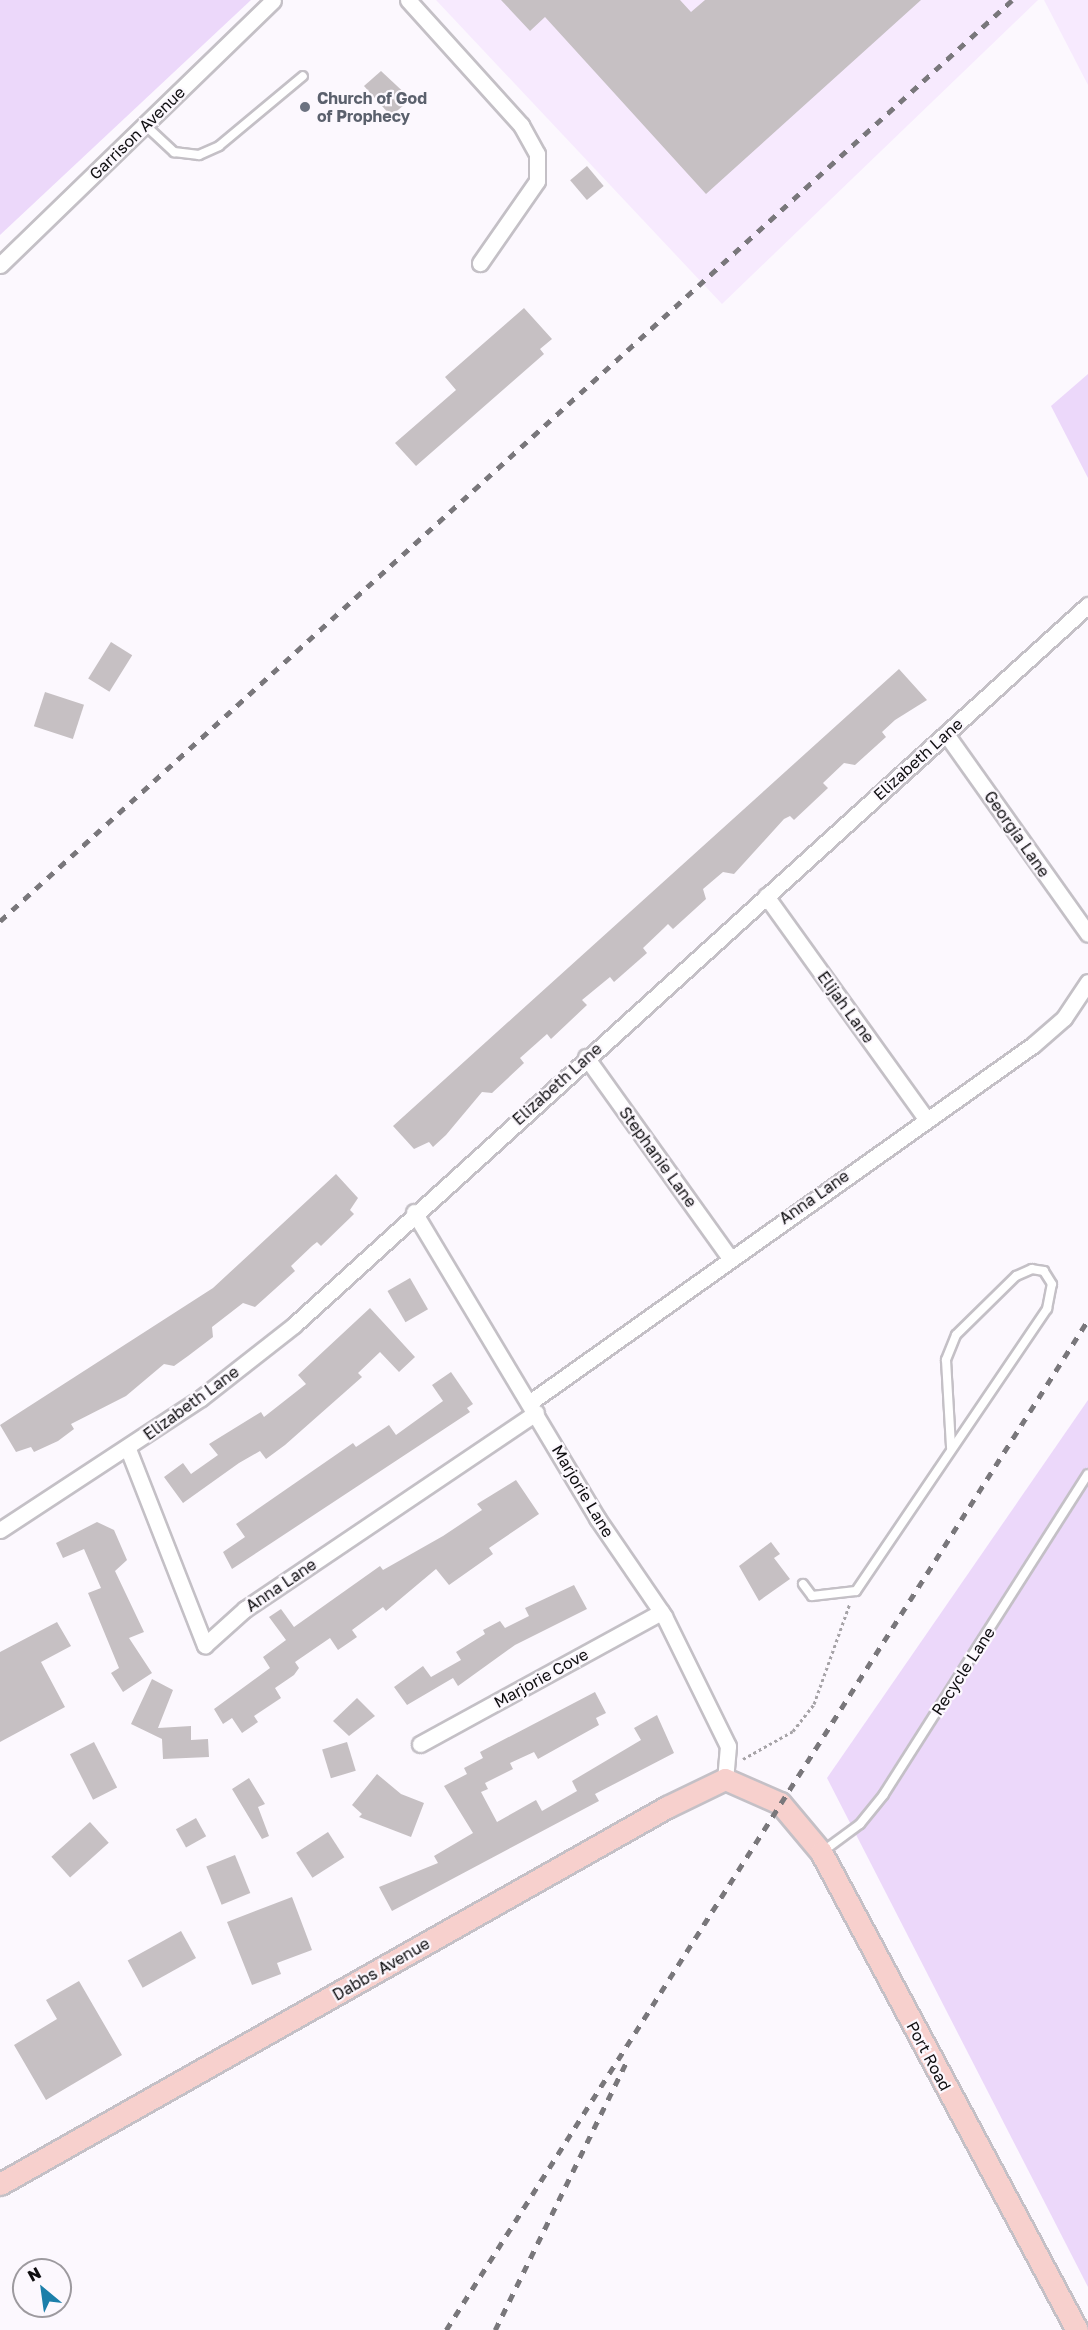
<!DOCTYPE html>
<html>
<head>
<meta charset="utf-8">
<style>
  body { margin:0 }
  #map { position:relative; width:1088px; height:2330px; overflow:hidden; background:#fcf8fe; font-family:"Golos Text",sans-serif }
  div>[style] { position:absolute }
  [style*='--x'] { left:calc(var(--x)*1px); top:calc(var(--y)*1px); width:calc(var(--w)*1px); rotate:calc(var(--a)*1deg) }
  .industrial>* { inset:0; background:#f7eafe }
  .green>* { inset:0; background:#ecd8fa }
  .building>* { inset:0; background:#c6c0c3; transform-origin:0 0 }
  .path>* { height:3px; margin-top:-1.5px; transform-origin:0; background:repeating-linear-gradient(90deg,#a6a3a7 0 3px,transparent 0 6px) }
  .roads { filter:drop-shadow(2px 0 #c4c0c6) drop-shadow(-2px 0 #c4c0c6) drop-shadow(0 2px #c4c0c6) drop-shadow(0 -2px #c4c0c6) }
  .lane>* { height:8px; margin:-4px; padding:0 4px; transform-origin:4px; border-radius:4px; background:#fff }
  .street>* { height:15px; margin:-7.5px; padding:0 7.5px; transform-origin:7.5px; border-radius:7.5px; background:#fff }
  .secondary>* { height:21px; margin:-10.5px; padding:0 10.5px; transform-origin:10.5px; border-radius:10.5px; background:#f7d0cd }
  .rail>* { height:4.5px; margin-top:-2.25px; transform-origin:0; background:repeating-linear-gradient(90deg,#79777b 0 8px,transparent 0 16px) }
  .dots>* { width:16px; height:16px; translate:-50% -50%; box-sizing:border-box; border:3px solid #fcf8fe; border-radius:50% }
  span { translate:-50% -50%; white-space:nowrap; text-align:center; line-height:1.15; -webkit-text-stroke:4.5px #fcf8fe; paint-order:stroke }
  .worship-label { font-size:16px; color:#5b616d; font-weight:700 }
  .left { translate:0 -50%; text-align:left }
  .street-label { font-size:16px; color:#0f0e10 }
  .north { position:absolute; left:12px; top:2258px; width:60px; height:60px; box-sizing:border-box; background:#fcf8fe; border:2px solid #9d9a9f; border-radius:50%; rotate:331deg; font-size:16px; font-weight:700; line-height:24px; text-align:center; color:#0f0e10 }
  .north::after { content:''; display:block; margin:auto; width:21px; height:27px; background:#1c7faa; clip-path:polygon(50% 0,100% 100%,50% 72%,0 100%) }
</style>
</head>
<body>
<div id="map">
  <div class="industrial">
    <i style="clip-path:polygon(436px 0,1038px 0,722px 304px)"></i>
    <i style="clip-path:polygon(1044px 0,1088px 0,1088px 85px)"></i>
  </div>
  <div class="green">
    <i style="clip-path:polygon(0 0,251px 0,0 235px)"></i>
    <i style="clip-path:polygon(1088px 374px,1088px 478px,1051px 406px)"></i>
    <i style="clip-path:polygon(1088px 1400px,1088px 2287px,827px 1778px)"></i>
  </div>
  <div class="building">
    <i style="clip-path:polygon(501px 0,680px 0,691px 12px,705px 0,921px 0,706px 194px,545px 17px,530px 31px)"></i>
    <i style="clip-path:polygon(381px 71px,411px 99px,391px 116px,364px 86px)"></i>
    <i style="left:587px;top:166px;width:26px;height:22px;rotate:50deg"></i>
    <i style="clip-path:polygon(524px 308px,552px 339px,540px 349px,544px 354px,416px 466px,395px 443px,456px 390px,445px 377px)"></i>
    <i style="left:111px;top:642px;width:25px;height:43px;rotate:32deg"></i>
    <i style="clip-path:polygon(899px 669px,927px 700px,895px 720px,882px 732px,886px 737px,855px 765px,844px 763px,823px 783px,828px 788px,794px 820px,790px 816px,784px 819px,734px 874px,723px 872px,703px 889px,706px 899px,673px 929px,668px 924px,664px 928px,643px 948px,647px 953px,614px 982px,610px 977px,582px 1000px,587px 1005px,551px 1039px,547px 1034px,520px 1058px,524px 1063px,492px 1093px,482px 1092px,446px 1135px,433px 1147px,429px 1142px,414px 1149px,393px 1126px)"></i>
    <i style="left:45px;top:692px;width:41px;height:36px;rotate:18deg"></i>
    <i style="clip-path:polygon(336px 1174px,358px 1198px,350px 1210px,354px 1214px,321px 1246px,317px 1242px,312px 1246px,291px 1266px,295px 1271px,255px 1307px,243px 1303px,212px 1327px,213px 1337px,188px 1356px,174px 1366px,164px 1364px,126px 1396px,71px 1424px,74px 1429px,58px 1441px,34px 1452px,31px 1447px,16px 1452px,0 1425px,213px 1288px)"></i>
    <i style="left:410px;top:1278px;width:36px;height:26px;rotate:60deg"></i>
    <i style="clip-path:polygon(370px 1308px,415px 1357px,399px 1372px,380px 1352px,358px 1373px,362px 1377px,285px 1445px,266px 1459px,260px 1451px,239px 1463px,183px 1503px,164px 1477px,183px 1463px,191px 1474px,218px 1455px,209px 1444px,261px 1412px,264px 1417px,306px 1384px,298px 1375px)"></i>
    <i style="clip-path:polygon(451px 1372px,473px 1404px,467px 1408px,470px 1412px,232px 1569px,223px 1552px,245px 1537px,236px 1524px,353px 1443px,356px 1447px,389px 1425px,396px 1435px,443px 1401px,432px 1385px)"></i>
    <i style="clip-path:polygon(516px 1480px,539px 1514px,489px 1548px,493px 1554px,449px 1585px,436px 1569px,386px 1611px,383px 1607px,352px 1630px,357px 1637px,338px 1650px,330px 1638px,295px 1662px,299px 1668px,294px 1675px,275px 1688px,281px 1698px,254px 1716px,258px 1722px,242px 1733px,232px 1718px,223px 1724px,214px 1709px,270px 1668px,263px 1657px,286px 1640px,269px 1617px,281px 1609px,294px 1627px,380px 1566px,383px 1570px,443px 1536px,482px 1510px,477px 1504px)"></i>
    <i style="clip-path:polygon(97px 1522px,114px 1530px,127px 1560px,115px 1571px,144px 1632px,129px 1638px,152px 1673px,123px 1692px,111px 1673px,119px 1668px,88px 1593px,101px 1588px,84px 1549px,63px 1558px,56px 1543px)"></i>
    <i style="clip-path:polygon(771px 1542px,780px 1554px,774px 1558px,790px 1579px,759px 1601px,739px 1566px)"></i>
    <i style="clip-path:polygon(574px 1585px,587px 1609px,515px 1645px,458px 1686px,453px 1678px,407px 1705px,394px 1687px,423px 1666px,431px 1677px,461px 1660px,456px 1652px,485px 1634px,483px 1630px,500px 1621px,505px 1628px,529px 1616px,525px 1608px)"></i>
    <i style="clip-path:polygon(57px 1622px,71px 1646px,41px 1662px,65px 1707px,0 1742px,0 1652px)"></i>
    <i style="clip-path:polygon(152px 1679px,173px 1690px,158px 1728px,191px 1726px,191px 1740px,208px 1739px,209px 1757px,163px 1759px,162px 1739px,131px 1724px)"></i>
    <i style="clip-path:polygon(595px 1692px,606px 1713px,596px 1718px,599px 1725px,538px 1759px,534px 1752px,510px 1763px,513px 1769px,485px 1783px,488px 1789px,481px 1792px,497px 1822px,536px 1800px,542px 1811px,577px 1791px,572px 1781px,641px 1740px,634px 1728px,657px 1715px,674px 1753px,595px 1794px,599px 1801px,392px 1911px,379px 1887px,438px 1863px,434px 1856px,473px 1833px,444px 1786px,467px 1774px,464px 1768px,483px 1758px,480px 1752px)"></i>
    <i style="clip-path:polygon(357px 1698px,375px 1716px,349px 1736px,333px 1721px)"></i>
    <i style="left:94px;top:1742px;width:51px;height:27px;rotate:63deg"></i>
    <i style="left:347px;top:1742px;width:30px;height:26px;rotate:73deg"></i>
    <i style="clip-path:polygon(377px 1774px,401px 1794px,424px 1803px,411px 1837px,359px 1817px,362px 1814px,352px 1805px)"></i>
    <i style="clip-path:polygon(249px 1778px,265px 1804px,258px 1807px,269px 1836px,262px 1839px,232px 1789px)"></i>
    <i style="left:196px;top:1818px;width:21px;height:23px;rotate:61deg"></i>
    <i style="left:90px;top:1822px;width:28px;height:52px;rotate:48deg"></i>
    <i style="left:328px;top:1832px;width:30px;height:38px;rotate:57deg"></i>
    <i style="left:235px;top:1855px;width:41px;height:31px;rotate:68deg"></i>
    <i style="clip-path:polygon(292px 1897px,312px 1950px,277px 1963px,281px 1974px,252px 1985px,227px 1922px)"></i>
    <i style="left:181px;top:1931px;width:31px;height:61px;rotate:61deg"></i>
    <i style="clip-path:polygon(79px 1981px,122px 2055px,46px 2100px,14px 2045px,57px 2019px,46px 2000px)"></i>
  </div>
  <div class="path">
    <i style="--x:743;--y:1759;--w:57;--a:-29.2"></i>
    <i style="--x:793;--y:1731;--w:34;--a:-52"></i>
    <i style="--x:814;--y:1704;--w:107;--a:-70.4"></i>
  </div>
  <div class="roads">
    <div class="lane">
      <i style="--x:145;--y:125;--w:40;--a:43"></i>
      <i style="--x:174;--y:152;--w:25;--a:7"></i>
      <i style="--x:199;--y:155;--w:22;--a:-24"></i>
      <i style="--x:219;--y:146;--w:109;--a:-39.8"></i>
      <i style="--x:803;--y:1584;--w:15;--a:53"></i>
      <i style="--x:812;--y:1596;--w:44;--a:-6.5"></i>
      <i style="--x:856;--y:1591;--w:341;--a:-55.9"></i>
      <i style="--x:1047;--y:1309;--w:25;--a:-79"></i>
      <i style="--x:1052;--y:1284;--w:15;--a:-122"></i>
      <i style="--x:1044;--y:1271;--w:12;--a:-171"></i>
      <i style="--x:1032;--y:1269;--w:17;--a:156"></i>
      <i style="--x:1016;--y:1276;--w:84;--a:135.5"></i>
      <i style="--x:956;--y:1335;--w:27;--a:112"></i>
      <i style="--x:946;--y:1360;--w:88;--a:86.7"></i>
      <i style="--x:822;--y:1852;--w:47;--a:-36.4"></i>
      <i style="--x:860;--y:1824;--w:38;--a:-51"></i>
      <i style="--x:884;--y:1794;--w:379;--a:-57.5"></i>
    </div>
    <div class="street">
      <i style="--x:408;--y:0;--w:169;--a:47.9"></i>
      <i style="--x:521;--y:125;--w:33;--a:61"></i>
      <i style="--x:537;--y:154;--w:27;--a:90"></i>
      <i style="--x:537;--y:181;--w:100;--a:124.8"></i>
      <i style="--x:0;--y:265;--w:380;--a:-44.1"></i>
      <i style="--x:946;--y:734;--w:245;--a:54.6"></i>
      <i style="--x:766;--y:896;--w:274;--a:54.3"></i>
      <i style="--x:586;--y:1057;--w:246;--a:54.4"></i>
      <i style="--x:414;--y:1212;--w:357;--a:59.1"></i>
      <i style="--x:597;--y:1518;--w:119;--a:55.6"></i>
      <i style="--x:664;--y:1616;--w:145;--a:63.8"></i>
      <i style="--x:728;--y:1746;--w:33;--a:95"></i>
      <i style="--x:529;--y:1403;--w:618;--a:-35.39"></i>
      <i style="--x:1033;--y:1045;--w:41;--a:-41.1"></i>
      <i style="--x:1064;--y:1018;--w:43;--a:-56.3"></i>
      <i style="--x:128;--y:1449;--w:211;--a:68.6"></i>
      <i style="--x:205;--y:1645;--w:54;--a:-42"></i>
      <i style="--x:245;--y:1609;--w:351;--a:-34"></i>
      <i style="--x:0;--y:1530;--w:240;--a:-33.3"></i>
      <i style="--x:201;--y:1398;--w:118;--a:-38.1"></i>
      <i style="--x:294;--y:1325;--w:1072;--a:-42.2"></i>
      <i style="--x:420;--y:1744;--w:275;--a:-28.7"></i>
    </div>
    <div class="secondary">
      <i style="--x:0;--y:2184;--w:766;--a:-29.48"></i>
      <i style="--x:667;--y:1807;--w:64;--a:-25.8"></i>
      <i style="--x:725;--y:1779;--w:60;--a:23.6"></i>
      <i style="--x:780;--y:1803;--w:64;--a:50.1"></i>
      <i style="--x:821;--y:1852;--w:542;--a:61.83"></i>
    </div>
  </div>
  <div class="rail">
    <i style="--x:0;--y:921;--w:1368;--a:-42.3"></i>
    <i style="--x:446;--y:2330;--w:1197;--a:-57.56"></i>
    <i style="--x:495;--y:2330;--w:303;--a:-63.9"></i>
  </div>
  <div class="dots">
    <i style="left:305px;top:107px;background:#6b7280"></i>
  </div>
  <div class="worship-label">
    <span class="left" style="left:317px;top:107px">Church of God<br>of Prophecy</span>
  </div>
  <div class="street-label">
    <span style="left:137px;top:133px;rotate:-44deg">Garrison Avenue</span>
    <span style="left:918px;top:759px;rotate:-42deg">Elizabeth Lane</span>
    <span style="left:1017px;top:834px;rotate:55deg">Georgia Lane</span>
    <span style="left:846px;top:1007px;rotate:54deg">Elijah Lane</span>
    <span style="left:557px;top:1084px;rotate:-42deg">Elizabeth Lane</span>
    <span style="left:658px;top:1157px;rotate:54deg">Stephanie Lane</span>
    <span style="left:814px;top:1197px;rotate:-35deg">Anna Lane</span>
    <span style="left:191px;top:1403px;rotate:-36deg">Elizabeth Lane</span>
    <span style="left:583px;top:1491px;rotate:59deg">Marjorie Lane</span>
    <span style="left:281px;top:1585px;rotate:-34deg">Anna Lane</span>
    <span style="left:963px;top:1671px;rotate:-57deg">Recycle Lane</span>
    <span style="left:541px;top:1678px;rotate:-29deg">Marjorie Cove</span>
    <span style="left:381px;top:1969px;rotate:-30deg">Dabbs Avenue</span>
    <span style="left:929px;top:2056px;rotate:62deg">Port Road</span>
  </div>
  <div class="north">N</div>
</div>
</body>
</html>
